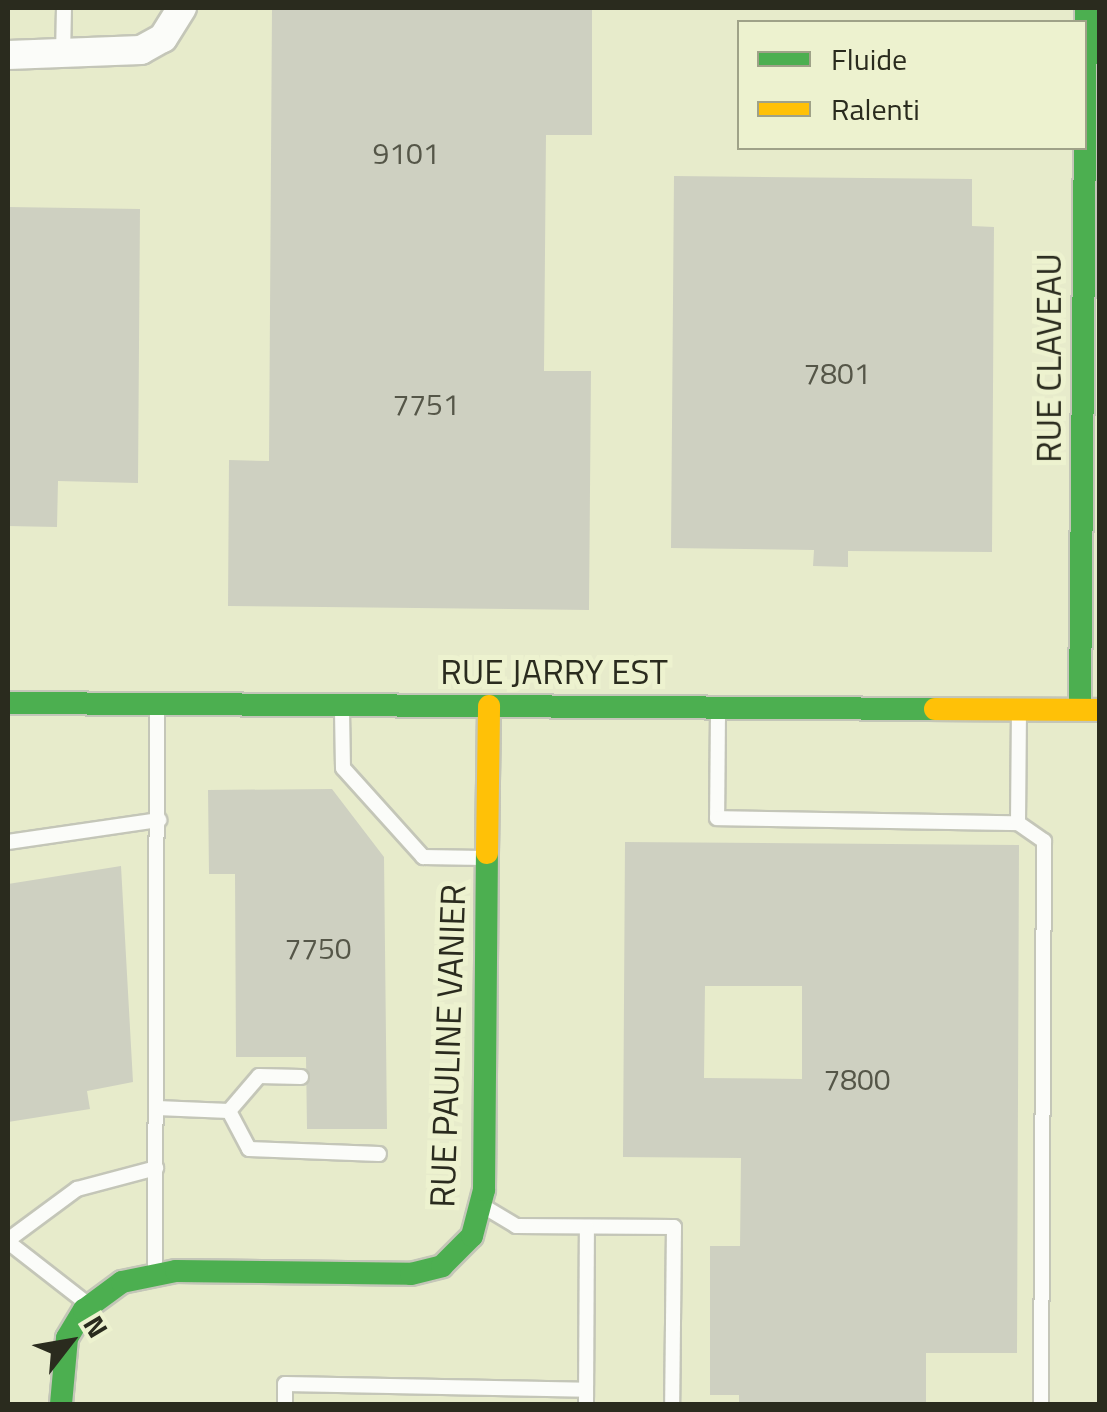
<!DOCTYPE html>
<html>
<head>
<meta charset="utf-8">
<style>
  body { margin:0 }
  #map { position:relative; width:1107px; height:1412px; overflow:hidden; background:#e7ead7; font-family:"Titillium Web",sans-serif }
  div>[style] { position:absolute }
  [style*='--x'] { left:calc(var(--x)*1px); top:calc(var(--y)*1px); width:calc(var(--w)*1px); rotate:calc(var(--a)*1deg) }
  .built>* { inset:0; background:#e7ebcb }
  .building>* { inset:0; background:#ced0c1 }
  .roads { filter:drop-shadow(2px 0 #c4c6b8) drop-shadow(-2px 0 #c4c6b8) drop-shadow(0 2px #c4c6b8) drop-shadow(0 -2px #c4c6b8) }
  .lane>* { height:14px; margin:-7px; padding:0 7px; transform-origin:7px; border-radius:7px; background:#fbfcf9 }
  .street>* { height:28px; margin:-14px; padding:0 14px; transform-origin:14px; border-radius:14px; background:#fbfcf9 }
  .fast>* { height:22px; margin:-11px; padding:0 11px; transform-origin:11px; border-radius:11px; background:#4caf50 }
  .slow>* { height:22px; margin:-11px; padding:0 11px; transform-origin:11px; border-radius:11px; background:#ffc107 }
  span { translate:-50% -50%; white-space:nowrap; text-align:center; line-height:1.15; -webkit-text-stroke:10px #edf2cf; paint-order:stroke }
  .number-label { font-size:30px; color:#555648 }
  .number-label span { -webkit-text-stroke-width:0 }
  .street-label { font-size:35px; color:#2a2b1e }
  .frame { position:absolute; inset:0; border:10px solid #2a2b1e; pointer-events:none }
  .legend { position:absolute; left:737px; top:20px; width:350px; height:130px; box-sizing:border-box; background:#edf2cf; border:2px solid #9fa288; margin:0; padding:12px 18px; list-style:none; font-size:30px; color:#2a2b1e }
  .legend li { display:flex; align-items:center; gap:20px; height:50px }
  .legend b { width:50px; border:2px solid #9fa288 }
  .north { position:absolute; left:20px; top:1292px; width:100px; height:100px; -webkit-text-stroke:8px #edf2cf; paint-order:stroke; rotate:59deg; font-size:28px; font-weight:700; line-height:40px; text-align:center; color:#2a2b1e }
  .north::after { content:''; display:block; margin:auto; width:35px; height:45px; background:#2a2b1e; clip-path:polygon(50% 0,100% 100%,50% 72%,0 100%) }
</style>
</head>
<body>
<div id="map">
  <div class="built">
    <i style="clip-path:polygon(evenodd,8px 8px,1099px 8px,1099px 1404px,8px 1404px,8px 8px,740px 22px,1084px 22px,1084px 148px,740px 148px,740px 22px)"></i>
  </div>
  <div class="building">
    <i style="clip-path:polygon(272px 8px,592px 8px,592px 135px,546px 135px,544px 371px,591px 371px,589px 610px,228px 606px,229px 460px,269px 461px)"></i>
    <i style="clip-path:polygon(674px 176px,972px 179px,972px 226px,994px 227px,992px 552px,848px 551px,848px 567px,813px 566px,814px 550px,671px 548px)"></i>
    <i style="clip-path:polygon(8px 207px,140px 209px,138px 483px,58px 481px,57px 527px,8px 526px)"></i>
    <i style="clip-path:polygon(332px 789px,384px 857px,387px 1129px,307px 1129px,306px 1057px,236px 1057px,235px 874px,209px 874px,208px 790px)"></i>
    <i style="clip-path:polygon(evenodd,625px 842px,1019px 845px,1017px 1353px,926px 1353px,926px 1404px,739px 1404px,739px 1395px,710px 1395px,710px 1246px,740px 1246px,741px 1158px,623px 1157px,625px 842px,705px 986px,802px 986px,802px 1079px,704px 1078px,705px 986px)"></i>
    <i style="clip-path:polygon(121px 866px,133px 1082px,87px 1091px,90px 1109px,8px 1122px,8px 884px)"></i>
  </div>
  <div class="roads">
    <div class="lane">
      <i style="--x:63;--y:55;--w:47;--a:-88.8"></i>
      <i style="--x:342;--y:711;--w:57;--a:89"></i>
      <i style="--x:343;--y:768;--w:120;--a:48"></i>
      <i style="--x:423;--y:857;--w:61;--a:0.9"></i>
      <i style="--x:718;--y:712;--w:106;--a:90.5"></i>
      <i style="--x:717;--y:818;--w:301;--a:1"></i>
      <i style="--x:1018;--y:823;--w:112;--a:-89.5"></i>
      <i style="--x:1018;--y:823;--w:32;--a:35"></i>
      <i style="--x:1044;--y:841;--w:563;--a:90.31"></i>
      <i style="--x:8;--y:842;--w:153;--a:-8.3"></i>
      <i style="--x:157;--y:1108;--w:72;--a:2.4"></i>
      <i style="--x:229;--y:1111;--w:43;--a:62.2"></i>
      <i style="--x:249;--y:1149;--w:130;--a:2.2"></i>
      <i style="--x:229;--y:1111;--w:46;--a:-49.4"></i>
      <i style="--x:259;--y:1076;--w:42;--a:1.4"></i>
      <i style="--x:483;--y:1206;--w:39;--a:31"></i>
      <i style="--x:516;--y:1226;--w:158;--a:0.4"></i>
      <i style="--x:674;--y:1227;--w:177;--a:90.6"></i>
      <i style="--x:8;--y:1240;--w:86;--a:-36.5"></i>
      <i style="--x:77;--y:1189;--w:82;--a:-14.9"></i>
      <i style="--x:8;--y:1242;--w:98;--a:37.9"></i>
      <i style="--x:155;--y:1273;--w:564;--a:-89.8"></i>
      <i style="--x:285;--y:1404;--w:20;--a:-90"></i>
      <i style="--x:285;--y:1384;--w:301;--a:1.1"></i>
      <i style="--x:586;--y:1404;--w:177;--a:-89.7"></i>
    </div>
    <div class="street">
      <i style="--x:8;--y:55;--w:133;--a:-2.2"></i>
      <i style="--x:141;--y:50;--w:25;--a:-29"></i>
      <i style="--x:163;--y:38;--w:36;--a:-58"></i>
    </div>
    <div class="fast">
      <i style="--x:8;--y:703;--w:927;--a:0.37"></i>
      <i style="--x:1080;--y:709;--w:701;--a:-89.51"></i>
      <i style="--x:61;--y:1404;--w:66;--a:-84.8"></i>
      <i style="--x:67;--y:1338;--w:33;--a:-59"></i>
      <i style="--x:84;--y:1310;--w:47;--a:-36.4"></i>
      <i style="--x:122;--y:1282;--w:55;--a:-11.5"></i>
      <i style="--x:176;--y:1271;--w:235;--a:0.7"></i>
      <i style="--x:411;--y:1274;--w:32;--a:-14"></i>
      <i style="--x:442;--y:1266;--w:42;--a:-45"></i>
      <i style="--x:472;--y:1236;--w:48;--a:-75.4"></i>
      <i style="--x:484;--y:1190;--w:337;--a:-89.5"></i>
    </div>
    <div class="slow">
      <i style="--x:935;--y:709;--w:165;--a:0.3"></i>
      <i style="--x:487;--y:853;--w:147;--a:-89.2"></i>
    </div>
  </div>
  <div class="number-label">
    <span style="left:406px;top:153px">9101</span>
    <span style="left:837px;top:373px">7801</span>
    <span style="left:426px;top:404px">7751</span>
    <span style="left:318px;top:948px">7750</span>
    <span style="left:857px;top:1079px">7800</span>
  </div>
  <div class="street-label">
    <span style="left:1048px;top:358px;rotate:-90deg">RUE CLAVEAU</span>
    <span style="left:554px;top:671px">RUE JARRY EST</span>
    <span style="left:447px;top:1046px;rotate:-88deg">RUE PAULINE VANIER</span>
  </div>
  <div class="frame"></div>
  <ul class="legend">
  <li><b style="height:12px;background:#4caf50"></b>Fluide</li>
  <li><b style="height:12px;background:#ffc107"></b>Ralenti</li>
  </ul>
  <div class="north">N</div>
</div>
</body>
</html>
